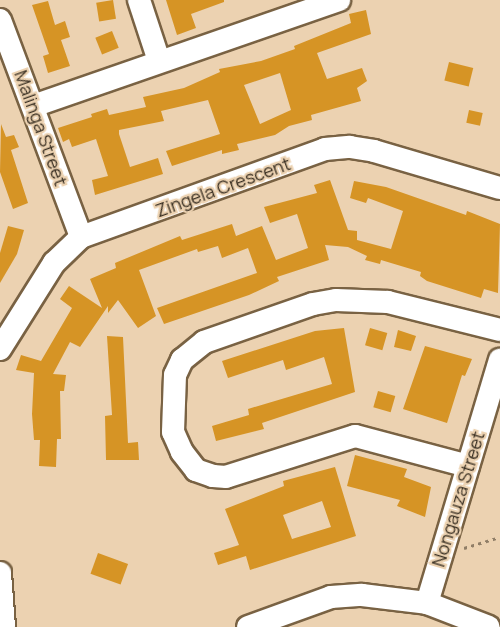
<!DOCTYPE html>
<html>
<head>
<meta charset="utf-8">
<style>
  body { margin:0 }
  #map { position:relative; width:500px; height:627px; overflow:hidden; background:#ecd2b1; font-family:Manrope,sans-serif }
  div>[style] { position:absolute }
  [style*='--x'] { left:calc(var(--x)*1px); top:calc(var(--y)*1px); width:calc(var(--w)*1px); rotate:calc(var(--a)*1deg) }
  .building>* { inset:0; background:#d69425; transform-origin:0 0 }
  .path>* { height:3px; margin-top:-1.5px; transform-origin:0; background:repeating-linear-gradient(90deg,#907e67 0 3px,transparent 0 7.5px) }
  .roads { filter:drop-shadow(2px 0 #796243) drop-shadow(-2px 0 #796243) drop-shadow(0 2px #796243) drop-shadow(0 -2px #796243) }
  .minor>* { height:22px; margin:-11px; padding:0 11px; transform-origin:11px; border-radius:11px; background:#fff }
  span { translate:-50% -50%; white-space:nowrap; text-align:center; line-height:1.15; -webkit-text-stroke:4.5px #ecd2b1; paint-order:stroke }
  .street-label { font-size:18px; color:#3a3023 }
</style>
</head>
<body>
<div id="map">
  <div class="building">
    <i style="left:113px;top:0;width:19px;height:17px;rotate:81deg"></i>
    <i style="clip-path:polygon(166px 0,224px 0,224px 2px,191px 14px,196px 28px,177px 35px)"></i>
    <i style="clip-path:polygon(48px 1px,55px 25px,65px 21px,70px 37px,61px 40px,70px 66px,48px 73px,43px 56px,49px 54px,32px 5px)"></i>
    <i style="clip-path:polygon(evenodd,366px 10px,371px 34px,317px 53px,327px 79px,362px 68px,367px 81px,357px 88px,361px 101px,311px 115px,312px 120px,289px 126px,275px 135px,237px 144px,239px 150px,222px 154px,222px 150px,172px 166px,166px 151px,220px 134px,208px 100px,161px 111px,164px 121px,119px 130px,119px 134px,130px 167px,158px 158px,163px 174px,95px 195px,92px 180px,108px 176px,96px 139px,72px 147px,69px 139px,63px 142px,58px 128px,92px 117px,91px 114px,107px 109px,109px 115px,146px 107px,143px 97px,184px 88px,220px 72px,219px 69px,261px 61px,295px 49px,294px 46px,351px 23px,349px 14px,366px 10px,280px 73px,291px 110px,260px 124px,244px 85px,280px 73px)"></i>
    <i style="left:112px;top:31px;width:18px;height:18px;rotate:68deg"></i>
    <i style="left:449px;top:62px;width:25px;height:19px;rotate:14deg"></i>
    <i style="left:469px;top:110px;width:14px;height:13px;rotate:12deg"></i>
    <i style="clip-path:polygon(1px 124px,6px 137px,14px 135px,19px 147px,11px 150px,28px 203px,13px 209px,0 172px)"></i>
    <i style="clip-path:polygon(330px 180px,348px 230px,357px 231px,357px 240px,391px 249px,403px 211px,368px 198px,366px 203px,350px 198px,354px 181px,386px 187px,466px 215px,467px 211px,500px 224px,498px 293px,484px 289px,481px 298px,427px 281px,420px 276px,421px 272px,381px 260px,380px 264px,365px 260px,367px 256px,348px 247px,325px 245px,329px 260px,277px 277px,279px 281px,249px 295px,164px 324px,157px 308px,257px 273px,248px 248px,222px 258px,218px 246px,198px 252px,197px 249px,139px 270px,156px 316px,138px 328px,118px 300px,108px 313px,108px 306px,80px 347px,70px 342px,53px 374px,66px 375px,64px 391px,60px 391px,61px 439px,57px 439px,56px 467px,39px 466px,40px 440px,34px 440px,32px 414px,34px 373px,16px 370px,21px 355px,41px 361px,72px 308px,60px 299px,69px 286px,102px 308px,90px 279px,116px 268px,115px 263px,180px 236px,182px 240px,232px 224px,236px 236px,262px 226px,276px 260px,308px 248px,297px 214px,270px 223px,264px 207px,317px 193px,314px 185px)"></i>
    <i style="clip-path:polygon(8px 226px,24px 230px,17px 254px,0 283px,0 253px)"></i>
    <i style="clip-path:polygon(344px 328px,355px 392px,262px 423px,264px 429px,216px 441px,212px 426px,249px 415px,248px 409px,332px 384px,324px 357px,286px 370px,283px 360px,228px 378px,222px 361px,315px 331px)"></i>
    <i style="left:370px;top:328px;width:18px;height:18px;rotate:16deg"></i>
    <i style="clip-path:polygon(398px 330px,416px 336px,411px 351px,394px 347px)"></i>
    <i style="clip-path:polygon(107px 336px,123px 337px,128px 443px,138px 442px,139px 460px,106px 460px,105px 416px,112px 415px)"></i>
    <i style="clip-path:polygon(425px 346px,472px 359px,465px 376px,462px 375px,447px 423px,403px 409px)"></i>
    <i style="left:378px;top:391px;width:18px;height:17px;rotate:16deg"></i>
    <i style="clip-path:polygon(355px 455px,407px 469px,404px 477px,431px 487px,425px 517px,397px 506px,400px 500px,347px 486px)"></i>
    <i style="clip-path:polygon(evenodd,335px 467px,356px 536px,250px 570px,246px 556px,218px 565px,214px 553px,239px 545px,225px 509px,284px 486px,283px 481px,335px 467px,322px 501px,331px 527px,292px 539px,283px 515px,322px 501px)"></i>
    <i style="left:98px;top:553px;width:32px;height:22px;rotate:20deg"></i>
  </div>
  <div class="path">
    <i style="--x:464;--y:548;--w:38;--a:-17"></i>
  </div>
  <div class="roads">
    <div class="minor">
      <i style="--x:139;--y:0;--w:64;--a:71.8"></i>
      <i style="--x:0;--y:20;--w:232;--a:69.5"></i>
      <i style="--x:33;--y:106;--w:324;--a:-19.1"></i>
      <i style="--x:0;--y:349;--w:102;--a:-57.9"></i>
      <i style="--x:54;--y:263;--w:37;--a:-44"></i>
      <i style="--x:81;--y:237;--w:259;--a:-19.8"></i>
      <i style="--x:325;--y:149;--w:25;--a:-5"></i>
      <i style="--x:350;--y:147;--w:24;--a:9"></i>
      <i style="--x:374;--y:151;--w:131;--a:16.4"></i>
      <i style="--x:468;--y:466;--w:117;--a:-165.1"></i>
      <i style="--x:355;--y:436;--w:135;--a:162.4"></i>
      <i style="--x:226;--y:477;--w:13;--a:-176"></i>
      <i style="--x:213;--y:476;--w:18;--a:-161"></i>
      <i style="--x:196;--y:470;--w:23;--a:-128"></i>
      <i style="--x:182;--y:452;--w:22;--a:-114"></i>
      <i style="--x:173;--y:432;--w:57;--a:-88"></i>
      <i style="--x:175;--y:375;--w:17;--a:-65"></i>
      <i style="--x:182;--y:360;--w:28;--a:-39"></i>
      <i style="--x:204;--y:342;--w:115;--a:-19.2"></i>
      <i style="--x:313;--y:304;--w:23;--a:-10"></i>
      <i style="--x:336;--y:300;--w:52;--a:2.2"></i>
      <i style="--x:388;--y:302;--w:115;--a:14"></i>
      <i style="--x:0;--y:573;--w:54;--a:85.8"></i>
      <i style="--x:427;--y:603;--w:254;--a:-73.3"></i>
      <i style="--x:248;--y:627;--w:88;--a:-19.9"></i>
      <i style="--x:331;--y:597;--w:31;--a:-4"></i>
      <i style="--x:362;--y:595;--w:65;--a:7"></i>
      <i style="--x:427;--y:603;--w:66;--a:21.2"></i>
    </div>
  </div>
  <div class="street-label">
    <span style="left:41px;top:128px;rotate:70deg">Malinga Street</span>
    <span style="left:223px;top:187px;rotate:-20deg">Zingela Crescent</span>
    <span style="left:458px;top:499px;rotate:-73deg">Nongauza Street</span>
  </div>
</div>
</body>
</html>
